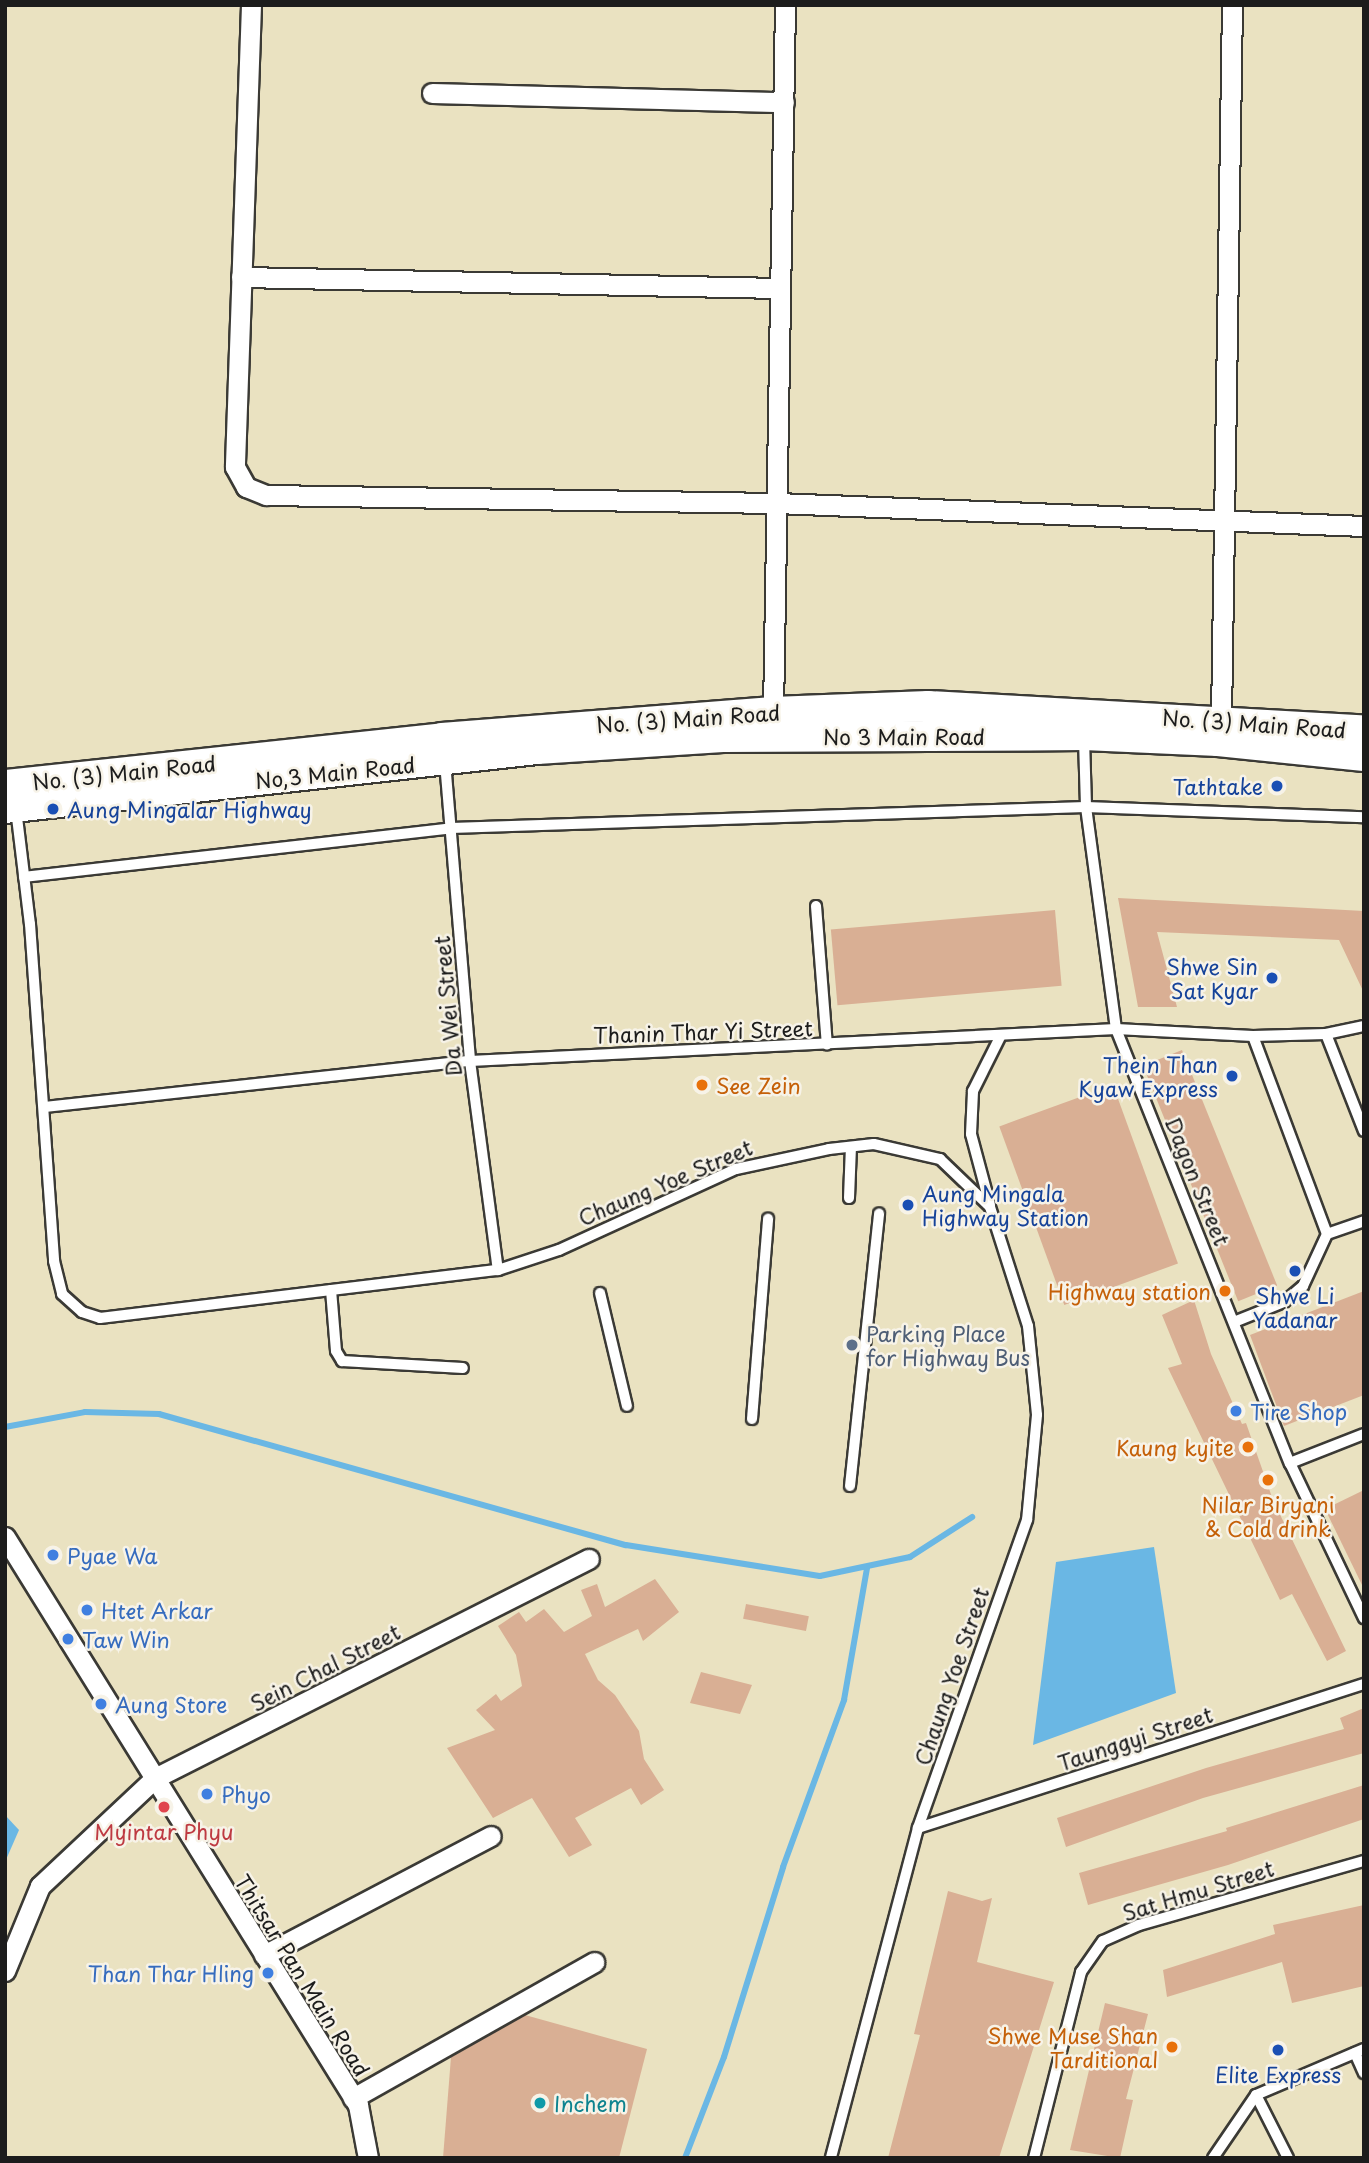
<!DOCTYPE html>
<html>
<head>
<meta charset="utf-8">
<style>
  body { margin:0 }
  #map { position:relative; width:1369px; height:2163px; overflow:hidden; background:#eae2c1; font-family:"Playpen Sans",sans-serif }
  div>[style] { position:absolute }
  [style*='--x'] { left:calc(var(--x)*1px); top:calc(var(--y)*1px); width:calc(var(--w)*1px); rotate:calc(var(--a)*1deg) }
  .water>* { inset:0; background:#6ab7e4 }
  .stream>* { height:6px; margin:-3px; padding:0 3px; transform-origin:3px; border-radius:3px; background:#6ab7e4 }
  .building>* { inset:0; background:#d9af94; transform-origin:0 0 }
  .roads { filter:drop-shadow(2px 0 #3b3a35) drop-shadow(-2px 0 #3b3a35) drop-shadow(0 2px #3b3a35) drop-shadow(0 -2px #3b3a35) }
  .lane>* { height:10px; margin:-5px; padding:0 5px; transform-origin:5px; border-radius:5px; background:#fff }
  .street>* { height:19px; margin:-9.5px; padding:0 9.5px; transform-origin:9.5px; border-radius:9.5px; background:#fff }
  .primary>* { height:30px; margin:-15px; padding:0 15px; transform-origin:15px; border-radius:15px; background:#fff }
  .dots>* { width:19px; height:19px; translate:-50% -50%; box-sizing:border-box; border:4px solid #f7f3e8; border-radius:50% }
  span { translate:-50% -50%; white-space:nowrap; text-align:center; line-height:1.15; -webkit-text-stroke:5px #f7f3e8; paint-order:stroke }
  .street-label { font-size:21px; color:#1c1c1c }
  .transit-label { font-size:21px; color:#164399 }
  .right { translate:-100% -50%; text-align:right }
  .left { translate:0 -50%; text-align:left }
  .food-label { font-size:21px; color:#c56008 }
  .service-label { font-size:21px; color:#4e5e75 }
  .shop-label { font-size:21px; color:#366cbe }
  .health-label { font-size:21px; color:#be3a42 }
  .culture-label { font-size:21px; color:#0d838f }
  .frame { position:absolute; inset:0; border:7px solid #1c1c1c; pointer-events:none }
</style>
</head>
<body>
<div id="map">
  <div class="water">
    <i style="clip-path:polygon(1154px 1547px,1176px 1693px,1033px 1745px,1056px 1562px)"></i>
    <i style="clip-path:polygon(5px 1815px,19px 1830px,5px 1862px)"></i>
  </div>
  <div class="stream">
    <i style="--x:5;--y:1427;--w:81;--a:-10.6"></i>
    <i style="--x:85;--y:1412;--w:74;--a:1.5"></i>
    <i style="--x:159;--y:1414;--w:485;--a:15.7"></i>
    <i style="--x:626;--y:1545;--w:196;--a:9.1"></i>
    <i style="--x:820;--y:1576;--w:92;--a:-11.9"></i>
    <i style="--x:910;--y:1557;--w:74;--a:-32.8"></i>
    <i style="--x:685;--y:2158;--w:108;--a:-68.9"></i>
    <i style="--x:724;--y:2057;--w:199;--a:-72.7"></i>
    <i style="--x:783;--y:1867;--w:178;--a:-69.9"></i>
    <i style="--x:844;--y:1700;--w:134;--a:-80.1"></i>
  </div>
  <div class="building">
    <i style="clip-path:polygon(1118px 898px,1364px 911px,1364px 993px,1339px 940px,1157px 932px,1177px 1007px,1138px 1007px)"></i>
    <i style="left:1055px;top:910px;width:76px;height:225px;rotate:85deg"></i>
    <i style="left:1182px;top:1050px;width:254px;height:42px;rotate:68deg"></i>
    <i style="left:1113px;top:1085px;width:190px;height:121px;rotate:70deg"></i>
    <i style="clip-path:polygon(1364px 1291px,1364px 1395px,1284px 1426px,1250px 1335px)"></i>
    <i style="clip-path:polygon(1194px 1300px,1211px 1354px,1242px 1424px,1246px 1423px,1273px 1500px,1346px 1651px,1327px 1661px,1292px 1594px,1280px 1600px,1168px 1368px,1182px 1364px,1162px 1315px)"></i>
    <i style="clip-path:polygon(1364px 1490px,1364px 1589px,1325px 1509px)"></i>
    <i style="clip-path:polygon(655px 1579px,679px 1612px,643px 1641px,638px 1629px,585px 1654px,598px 1680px,615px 1695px,639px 1731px,644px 1759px,664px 1790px,641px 1805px,631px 1788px,575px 1818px,592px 1845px,569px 1857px,532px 1798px,493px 1818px,447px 1748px,495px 1730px,476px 1710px,496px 1694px,501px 1701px,522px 1686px,516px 1655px,498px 1626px,519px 1612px,526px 1622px,544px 1609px,564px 1632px,592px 1616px,581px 1590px,597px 1584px,605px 1607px)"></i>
    <i style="left:746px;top:1604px;width:64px;height:15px;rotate:11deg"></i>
    <i style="clip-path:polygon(701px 1672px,752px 1685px,740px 1714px,690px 1703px)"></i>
    <i style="clip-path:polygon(1364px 1708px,1364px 1753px,1203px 1798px,1066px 1847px,1057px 1818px,1206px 1768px,1344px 1729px,1340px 1718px)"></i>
    <i style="clip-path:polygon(1364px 1785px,1364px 1819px,1228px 1865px,1088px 1905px,1079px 1873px,1227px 1831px,1226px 1828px)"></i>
    <i style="clip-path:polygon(948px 1891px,982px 1901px,992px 1898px,977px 1962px,1054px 1982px,999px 2158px,888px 2158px,920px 2035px,914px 2034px)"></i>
    <i style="clip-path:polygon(1364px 1905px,1364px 1986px,1292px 2003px,1282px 1962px,1167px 1997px,1163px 1970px,1275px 1934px,1273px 1925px)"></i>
    <i style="clip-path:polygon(1105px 2003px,1148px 2014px,1126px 2099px,1133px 2100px,1120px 2158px,1070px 2150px)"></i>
    <i style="clip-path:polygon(525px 2015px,647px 2049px,619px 2158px,443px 2158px,451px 2057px)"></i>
  </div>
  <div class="roads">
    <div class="lane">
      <i style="--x:1084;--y:739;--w:68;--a:88.3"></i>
      <i style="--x:1086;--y:807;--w:224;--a:82.3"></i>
      <i style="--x:1116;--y:1029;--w:468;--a:68.2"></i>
      <i style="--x:1290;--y:1463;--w:172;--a:64.5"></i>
      <i style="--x:445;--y:762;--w:300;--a:85.2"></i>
      <i style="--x:470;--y:1061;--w:211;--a:82.4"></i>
      <i style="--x:16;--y:809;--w:116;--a:83.1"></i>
      <i style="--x:30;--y:924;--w:338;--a:85.9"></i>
      <i style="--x:54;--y:1261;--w:34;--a:76"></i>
      <i style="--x:62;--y:1294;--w:27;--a:42"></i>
      <i style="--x:82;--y:1312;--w:19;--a:18"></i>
      <i style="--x:100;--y:1318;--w:401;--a:-6.9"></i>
      <i style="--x:498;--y:1270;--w:64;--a:-18.2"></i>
      <i style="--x:559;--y:1250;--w:195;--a:-24.6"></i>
      <i style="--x:736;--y:1169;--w:95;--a:-12.1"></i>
      <i style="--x:829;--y:1149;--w:45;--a:-6.3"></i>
      <i style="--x:874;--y:1144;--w:68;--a:12.8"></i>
      <i style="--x:940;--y:1159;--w:69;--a:43.8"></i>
      <i style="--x:990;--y:1207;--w:125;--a:72.3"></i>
      <i style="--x:1028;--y:1326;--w:89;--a:84.2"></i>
      <i style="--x:1037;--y:1415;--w:105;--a:95.4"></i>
      <i style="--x:1027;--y:1520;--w:327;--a:109.5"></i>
      <i style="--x:918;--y:1828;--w:341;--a:104.8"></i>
      <i style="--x:24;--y:877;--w:430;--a:-6.5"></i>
      <i style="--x:451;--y:828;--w:635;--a:-1.89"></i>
      <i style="--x:1086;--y:807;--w:278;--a:2.1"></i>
      <i style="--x:816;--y:906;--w:139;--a:85.5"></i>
      <i style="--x:1326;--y:1034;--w:104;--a:68.6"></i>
      <i style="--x:1253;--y:1036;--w:211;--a:69.5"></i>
      <i style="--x:1327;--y:1234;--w:39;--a:-19"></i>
      <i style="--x:45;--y:1107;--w:427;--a:-6.2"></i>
      <i style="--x:470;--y:1061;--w:647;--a:-2.84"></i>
      <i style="--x:1116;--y:1029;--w:137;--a:2.9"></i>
      <i style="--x:1253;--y:1036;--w:73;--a:-1.6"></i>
      <i style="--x:1326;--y:1034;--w:39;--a:-12"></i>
      <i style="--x:849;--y:1198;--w:51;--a:-87.8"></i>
      <i style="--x:990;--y:1205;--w:73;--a:-105"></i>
      <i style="--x:971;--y:1134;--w:43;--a:-87.3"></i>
      <i style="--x:973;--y:1091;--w:60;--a:-63.4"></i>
      <i style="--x:331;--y:1290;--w:61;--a:85.3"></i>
      <i style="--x:336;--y:1351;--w:12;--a:59"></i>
      <i style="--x:342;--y:1361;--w:121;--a:3.3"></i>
      <i style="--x:600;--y:1293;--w:116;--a:76.6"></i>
      <i style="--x:1234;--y:1322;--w:54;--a:-21.8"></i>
      <i style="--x:1284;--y:1302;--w:25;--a:-40"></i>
      <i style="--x:1303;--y:1286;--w:57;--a:-65.2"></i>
      <i style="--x:752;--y:1419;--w:201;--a:-85.4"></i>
      <i style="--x:1290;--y:1463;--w:79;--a:-21.4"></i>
      <i style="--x:850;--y:1486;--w:274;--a:-83.9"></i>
      <i style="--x:918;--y:1828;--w:469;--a:-17.9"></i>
      <i style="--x:1355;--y:2053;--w:22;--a:66"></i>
      <i style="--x:1256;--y:2095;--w:71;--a:63.1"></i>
      <i style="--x:1034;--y:2158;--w:192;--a:-75.8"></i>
      <i style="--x:1081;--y:1972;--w:38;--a:-55"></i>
      <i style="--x:1103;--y:1941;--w:39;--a:-24"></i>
      <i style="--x:1139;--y:1925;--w:234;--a:-15.9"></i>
      <i style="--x:1213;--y:2158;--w:76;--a:-55.7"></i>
      <i style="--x:1256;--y:2095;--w:117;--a:-23.1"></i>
    </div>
    <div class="street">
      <i style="--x:251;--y:5;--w:462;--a:92"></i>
      <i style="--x:235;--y:467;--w:23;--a:61"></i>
      <i style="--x:246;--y:487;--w:22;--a:22"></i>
      <i style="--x:266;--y:495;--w:510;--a:0.9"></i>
      <i style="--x:776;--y:503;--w:588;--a:2.24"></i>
      <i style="--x:432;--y:93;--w:352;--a:1.5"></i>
      <i style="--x:241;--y:277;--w:539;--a:1.17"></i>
      <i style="--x:773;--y:712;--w:707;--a:-89.03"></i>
      <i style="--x:1221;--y:719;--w:714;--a:-89.12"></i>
      <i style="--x:5;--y:1537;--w:669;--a:58.14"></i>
      <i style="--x:358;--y:2105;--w:54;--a:79.3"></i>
      <i style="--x:264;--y:1955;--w:256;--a:-27.7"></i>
      <i style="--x:5;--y:1971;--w:92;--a:-67.6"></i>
      <i style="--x:40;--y:1886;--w:158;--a:-43.2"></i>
      <i style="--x:155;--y:1778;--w:486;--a:-26.8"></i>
      <i style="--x:353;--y:2098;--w:277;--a:-29.4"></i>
    </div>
    <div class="primary">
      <i style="--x:5;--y:785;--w:440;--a:-6.1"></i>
      <i style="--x:442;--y:738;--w:332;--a:-4.5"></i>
      <i style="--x:773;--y:712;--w:155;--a:-2.2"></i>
      <i style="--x:928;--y:706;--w:437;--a:3.2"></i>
      <i style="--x:5;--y:808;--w:535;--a:-6.33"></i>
      <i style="--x:537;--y:749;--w:186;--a:-3.7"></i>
      <i style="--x:723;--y:737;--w:361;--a:-0.3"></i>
      <i style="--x:1084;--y:735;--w:134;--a:2.6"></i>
      <i style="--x:1218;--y:741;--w:147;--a:5.9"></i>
    </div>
  </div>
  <div class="dots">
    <i style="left:1277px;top:786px;background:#1a4fb4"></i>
    <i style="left:53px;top:809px;background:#1a4fb4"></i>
    <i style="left:1272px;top:978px;background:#1a4fb4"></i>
    <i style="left:1232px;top:1076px;background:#1a4fb4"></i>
    <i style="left:702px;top:1085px;background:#e8710a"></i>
    <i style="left:908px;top:1205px;background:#1a4fb4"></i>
    <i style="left:1295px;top:1271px;background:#1a4fb4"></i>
    <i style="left:1225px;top:1291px;background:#e8710a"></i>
    <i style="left:852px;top:1345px;background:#5c6f8a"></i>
    <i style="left:1236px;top:1411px;background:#3f7fe0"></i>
    <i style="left:1248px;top:1447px;background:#e8710a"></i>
    <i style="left:1268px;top:1480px;background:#e8710a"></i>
    <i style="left:53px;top:1555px;background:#3f7fe0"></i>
    <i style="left:87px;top:1610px;background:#3f7fe0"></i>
    <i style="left:68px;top:1639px;background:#3f7fe0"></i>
    <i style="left:101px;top:1704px;background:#3f7fe0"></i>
    <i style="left:207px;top:1794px;background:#3f7fe0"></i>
    <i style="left:164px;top:1807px;background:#e0444e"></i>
    <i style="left:268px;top:1973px;background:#3f7fe0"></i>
    <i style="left:1172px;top:2047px;background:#e8710a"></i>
    <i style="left:1278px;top:2050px;background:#1a4fb4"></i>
    <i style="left:540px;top:2103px;background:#0f9aa8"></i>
  </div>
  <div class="street-label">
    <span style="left:688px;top:718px;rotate:-4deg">No. (3) Main Road</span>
    <span style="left:1254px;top:723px;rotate:4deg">No. (3) Main Road</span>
    <span style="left:904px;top:736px">No 3 Main Road</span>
    <span style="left:124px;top:772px;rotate:-6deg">No. (3) Main Road</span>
    <span style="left:335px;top:772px;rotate:-6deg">No,3 Main Road</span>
    <span style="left:447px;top:1006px;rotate:-95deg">Da Wei Street</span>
    <span style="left:703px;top:1031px;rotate:-2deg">Thanin Thar Yi Street</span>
    <span style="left:1198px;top:1181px;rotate:68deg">Dagon Street</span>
    <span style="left:665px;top:1182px;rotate:-23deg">Chaung Yoe Street</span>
    <span style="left:325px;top:1667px;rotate:-27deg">Sein Chal Street</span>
    <span style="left:951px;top:1676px;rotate:-71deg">Chaung Yoe Street</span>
    <span style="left:1135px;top:1738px;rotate:-18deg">Taunggyi Street</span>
    <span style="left:1198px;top:1890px;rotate:-17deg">Sat Hmu Street</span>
    <span style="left:303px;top:1975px;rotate:58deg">Thitsar Pan Main Road</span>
  </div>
  <div class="transit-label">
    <span class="right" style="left:1263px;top:786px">Tathtake</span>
    <span class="left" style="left:67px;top:809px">Aung Mingalar Highway</span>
    <span class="right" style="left:1258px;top:978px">Shwe Sin<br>Sat Kyar</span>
    <span class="right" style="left:1218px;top:1076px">Thein Than<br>Kyaw Express</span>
    <span class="left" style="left:922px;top:1205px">Aung Mingala<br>Highway Station</span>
    <span style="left:1295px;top:1307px">Shwe Li<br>Yadanar</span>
    <span style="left:1278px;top:2074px">Elite Express</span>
  </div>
  <div class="food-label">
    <span class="left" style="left:716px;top:1085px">See Zein</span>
    <span class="right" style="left:1211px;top:1291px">Highway station</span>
    <span class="right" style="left:1234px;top:1447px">Kaung kyite</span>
    <span style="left:1268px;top:1516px">Nilar Biryani<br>&amp; Cold drink</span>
    <span class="right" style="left:1158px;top:2047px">Shwe Muse Shan<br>Tarditional</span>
  </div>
  <div class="service-label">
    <span class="left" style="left:866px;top:1345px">Parking Place<br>for Highway Bus</span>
  </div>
  <div class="shop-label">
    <span class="left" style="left:1250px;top:1411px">Tire Shop</span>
    <span class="left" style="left:67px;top:1555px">Pyae Wa</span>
    <span class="left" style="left:101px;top:1610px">Htet Arkar</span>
    <span class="left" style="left:82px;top:1639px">Taw Win</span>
    <span class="left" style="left:115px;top:1704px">Aung Store</span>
    <span class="left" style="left:221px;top:1794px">Phyo</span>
    <span class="right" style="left:254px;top:1973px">Than Thar Hling</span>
  </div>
  <div class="health-label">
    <span style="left:164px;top:1831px">Myintar Phyu</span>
  </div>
  <div class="culture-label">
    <span class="left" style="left:554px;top:2103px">Inchem</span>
  </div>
  <div class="frame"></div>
</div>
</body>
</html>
